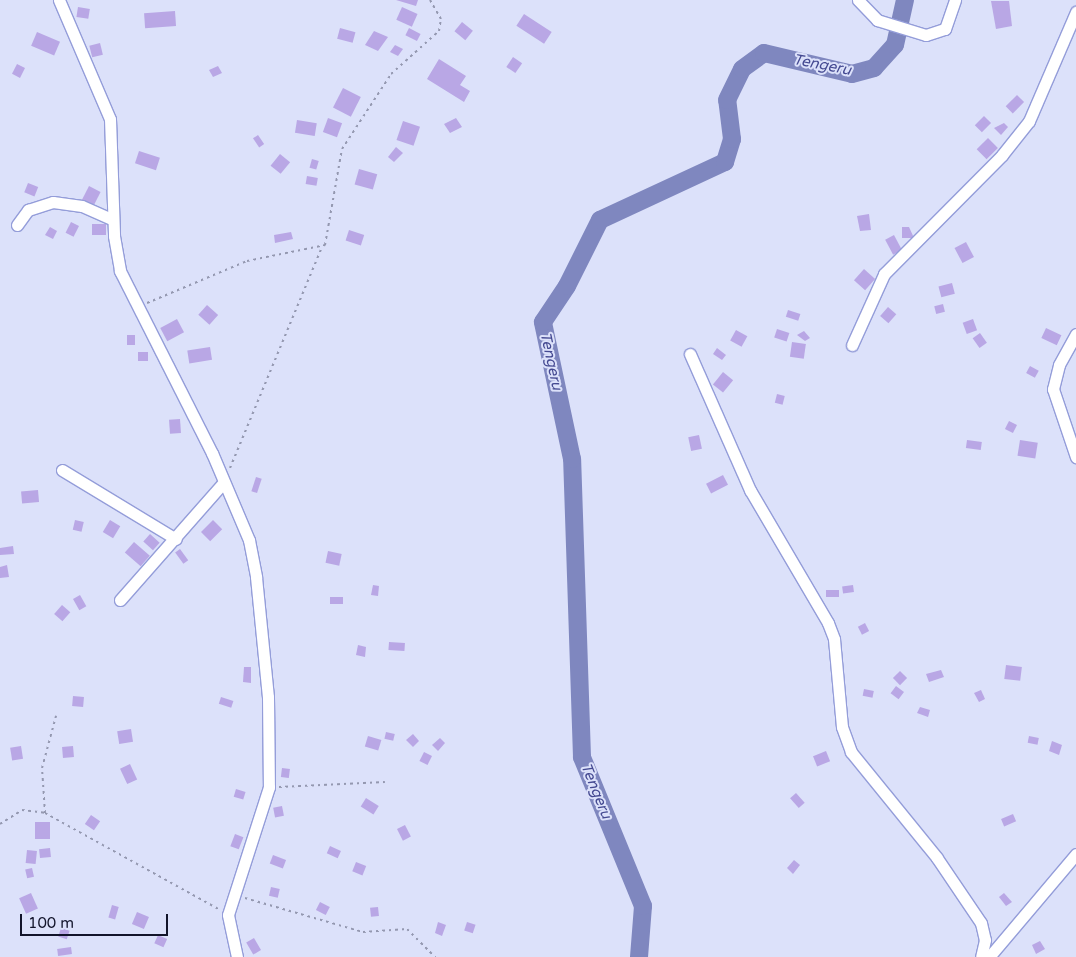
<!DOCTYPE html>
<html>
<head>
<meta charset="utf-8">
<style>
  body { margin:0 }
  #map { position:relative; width:1076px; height:957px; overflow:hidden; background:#dce1fa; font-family:"Varela Round",sans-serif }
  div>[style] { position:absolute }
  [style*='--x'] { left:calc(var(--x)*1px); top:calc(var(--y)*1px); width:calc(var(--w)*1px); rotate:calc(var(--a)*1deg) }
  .river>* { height:18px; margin:-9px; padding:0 9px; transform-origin:9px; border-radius:9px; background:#7f87bf }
  .building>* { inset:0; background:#b9a7e5; transform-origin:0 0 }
  .path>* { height:2px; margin-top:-1px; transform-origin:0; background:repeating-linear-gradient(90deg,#9498b0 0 2.5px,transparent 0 6.5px) }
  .roads { filter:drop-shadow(1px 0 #949dd9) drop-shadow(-1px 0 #949dd9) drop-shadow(0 1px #949dd9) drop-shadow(0 -1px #949dd9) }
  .street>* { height:11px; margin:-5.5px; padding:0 5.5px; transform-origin:5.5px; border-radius:5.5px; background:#fff }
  span { translate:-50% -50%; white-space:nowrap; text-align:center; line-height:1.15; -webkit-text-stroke:4px #dce1fa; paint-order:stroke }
  .water-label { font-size:15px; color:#444991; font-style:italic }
  .scale { position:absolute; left:20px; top:914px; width:148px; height:22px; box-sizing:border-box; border:2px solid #12142a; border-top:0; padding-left:6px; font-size:15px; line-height:18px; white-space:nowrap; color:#12142a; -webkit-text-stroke:4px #dce1fa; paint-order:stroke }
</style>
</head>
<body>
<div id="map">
  <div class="river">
    <i style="--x:639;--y:957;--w:51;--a:-85.5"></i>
    <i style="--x:643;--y:906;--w:161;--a:-112.3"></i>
    <i style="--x:582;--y:757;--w:298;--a:-91.9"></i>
    <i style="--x:572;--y:459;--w:140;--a:-102"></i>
    <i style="--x:543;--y:322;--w:43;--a:-56.3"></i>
    <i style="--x:567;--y:286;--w:74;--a:-63.4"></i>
    <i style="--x:600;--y:220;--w:138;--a:-24.9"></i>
    <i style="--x:725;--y:162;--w:24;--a:-73"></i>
    <i style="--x:732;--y:139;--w:39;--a:-97"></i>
    <i style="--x:727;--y:100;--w:34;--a:-64"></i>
    <i style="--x:742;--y:69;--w:27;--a:-36"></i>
    <i style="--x:764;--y:53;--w:90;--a:13.4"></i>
    <i style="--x:852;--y:74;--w:23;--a:-15"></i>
    <i style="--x:874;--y:68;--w:31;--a:-48"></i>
    <i style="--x:895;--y:45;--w:46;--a:-77.5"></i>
  </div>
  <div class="building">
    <i style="clip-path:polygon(396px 0,418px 0,416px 6px)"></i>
    <i style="clip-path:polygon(991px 1px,1009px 1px,1012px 26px,996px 29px)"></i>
    <i style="left:78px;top:7px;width:12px;height:10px;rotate:9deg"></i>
    <i style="left:402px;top:7px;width:17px;height:14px;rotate:24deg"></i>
    <i style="left:175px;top:11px;width:15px;height:31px;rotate:86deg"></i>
    <i style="left:524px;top:14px;width:33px;height:14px;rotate:33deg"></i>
    <i style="left:462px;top:22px;width:14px;height:12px;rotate:39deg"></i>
    <i style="left:340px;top:28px;width:16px;height:11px;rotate:15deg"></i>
    <i style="left:409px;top:28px;width:13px;height:8px;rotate:27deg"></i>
    <i style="clip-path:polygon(374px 31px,388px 37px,378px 51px,365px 45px)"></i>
    <i style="left:37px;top:32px;width:25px;height:15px;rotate:23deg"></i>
    <i style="left:100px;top:43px;width:12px;height:11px;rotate:76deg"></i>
    <i style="clip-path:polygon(395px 45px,403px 49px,398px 56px,390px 52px)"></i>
    <i style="left:513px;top:57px;width:11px;height:12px;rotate:34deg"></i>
    <i style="clip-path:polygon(439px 59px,466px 76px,460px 85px,470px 91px,464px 102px,427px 79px)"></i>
    <i style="left:17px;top:64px;width:9px;height:11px;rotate:27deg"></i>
    <i style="clip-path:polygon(218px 66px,222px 73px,213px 77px,209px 70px)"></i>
    <i style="left:343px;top:88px;width:20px;height:22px;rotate:27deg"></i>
    <i style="left:1017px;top:95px;width:10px;height:16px;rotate:45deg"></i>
    <i style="left:984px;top:116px;width:10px;height:13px;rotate:45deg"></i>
    <i style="left:328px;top:118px;width:15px;height:15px;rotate:20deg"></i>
    <i style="clip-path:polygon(456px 118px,462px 127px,450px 133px,444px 124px)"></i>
    <i style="left:297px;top:120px;width:20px;height:13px;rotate:9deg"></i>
    <i style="left:403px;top:121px;width:18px;height:20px;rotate:19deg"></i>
    <i style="clip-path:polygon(1004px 123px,1008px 127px,1001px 135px,994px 128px)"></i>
    <i style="left:258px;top:135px;width:11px;height:6px;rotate:56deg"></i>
    <i style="left:988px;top:138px;width:14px;height:16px;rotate:45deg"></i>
    <i style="clip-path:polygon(396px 147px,403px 153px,394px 162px,388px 157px)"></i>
    <i style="left:139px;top:151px;width:22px;height:13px;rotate:18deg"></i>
    <i style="left:280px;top:154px;width:13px;height:15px;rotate:39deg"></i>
    <i style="left:312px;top:159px;width:7px;height:9px;rotate:16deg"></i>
    <i style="left:359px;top:169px;width:19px;height:16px;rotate:16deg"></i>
    <i style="left:307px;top:176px;width:11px;height:8px;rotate:10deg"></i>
    <i style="left:28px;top:183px;width:11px;height:10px;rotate:22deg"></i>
    <i style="left:89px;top:186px;width:13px;height:16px;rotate:27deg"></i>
    <i style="clip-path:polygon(869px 214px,871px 230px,860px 231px,857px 216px)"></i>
    <i style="left:71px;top:222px;width:9px;height:12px;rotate:27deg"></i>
    <i style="left:92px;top:224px;width:14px;height:11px"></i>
    <i style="clip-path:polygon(50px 227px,57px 231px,53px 239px,45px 235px)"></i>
    <i style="clip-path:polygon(902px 227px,909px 227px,914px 238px,902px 238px)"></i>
    <i style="left:349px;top:230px;width:16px;height:11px;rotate:18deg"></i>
    <i style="clip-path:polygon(291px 232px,293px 239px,275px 243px,274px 235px)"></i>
    <i style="left:894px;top:235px;width:17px;height:10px;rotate:62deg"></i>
    <i style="left:966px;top:242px;width:17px;height:13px;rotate:62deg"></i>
    <i style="left:864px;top:269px;width:15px;height:15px;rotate:42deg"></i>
    <i style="left:952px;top:283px;width:11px;height:14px;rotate:75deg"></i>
    <i style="left:943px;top:304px;width:8px;height:9px;rotate:76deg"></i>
    <i style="left:207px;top:305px;width:15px;height:13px;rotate:42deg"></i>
    <i style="left:888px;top:307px;width:11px;height:12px;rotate:41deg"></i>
    <i style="left:788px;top:310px;width:13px;height:7px;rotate:18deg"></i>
    <i style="left:177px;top:319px;width:15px;height:19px;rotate:62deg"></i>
    <i style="left:973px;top:319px;width:12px;height:11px;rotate:70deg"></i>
    <i style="left:1046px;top:328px;width:17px;height:11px;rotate:25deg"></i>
    <i style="left:777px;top:329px;width:13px;height:9px;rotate:18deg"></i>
    <i style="left:736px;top:330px;width:13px;height:12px;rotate:29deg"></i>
    <i style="clip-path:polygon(804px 331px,810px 338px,805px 341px,797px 335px)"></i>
    <i style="left:980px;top:333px;width:12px;height:9px;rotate:55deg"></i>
    <i style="left:127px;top:335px;width:8px;height:10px"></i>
    <i style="left:792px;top:342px;width:14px;height:15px;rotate:8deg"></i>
    <i style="left:210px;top:347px;width:13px;height:23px;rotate:81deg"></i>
    <i style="clip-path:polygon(717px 348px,726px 355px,722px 360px,713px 354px)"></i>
    <i style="left:138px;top:352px;width:10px;height:9px"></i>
    <i style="left:1030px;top:366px;width:10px;height:8px;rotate:29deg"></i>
    <i style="left:723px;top:372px;width:13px;height:16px;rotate:39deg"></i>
    <i style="left:777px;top:394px;width:8px;height:9px;rotate:14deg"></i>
    <i style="left:180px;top:419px;width:14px;height:11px;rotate:86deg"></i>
    <i style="left:1009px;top:421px;width:9px;height:9px;rotate:27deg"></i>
    <i style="left:699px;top:435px;width:14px;height:11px;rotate:78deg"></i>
    <i style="left:967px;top:440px;width:15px;height:8px;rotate:8deg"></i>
    <i style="left:1020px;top:440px;width:18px;height:16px;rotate:9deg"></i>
    <i style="left:723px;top:475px;width:11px;height:19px;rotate:63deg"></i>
    <i style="left:256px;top:477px;width:6px;height:15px;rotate:18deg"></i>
    <i style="left:38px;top:490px;width:12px;height:17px;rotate:85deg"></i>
    <i style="left:75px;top:520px;width:9px;height:10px;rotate:13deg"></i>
    <i style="left:110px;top:520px;width:12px;height:14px;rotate:31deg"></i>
    <i style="left:213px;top:520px;width:13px;height:17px;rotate:45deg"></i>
    <i style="left:150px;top:534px;width:13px;height:10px;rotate:42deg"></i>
    <i style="left:134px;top:542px;width:21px;height:14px;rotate:41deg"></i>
    <i style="clip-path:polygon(13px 546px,14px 554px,0 555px,0 548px)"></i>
    <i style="left:180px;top:549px;width:14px;height:6px;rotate:54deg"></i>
    <i style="left:328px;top:551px;width:14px;height:12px;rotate:12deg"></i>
    <i style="clip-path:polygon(7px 565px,9px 577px,0 578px,0 567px)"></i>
    <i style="clip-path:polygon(373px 585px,379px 586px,378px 596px,371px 595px)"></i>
    <i style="left:853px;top:585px;width:7px;height:11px;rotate:82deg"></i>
    <i style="left:839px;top:590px;width:7px;height:13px;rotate:90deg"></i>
    <i style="left:80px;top:595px;width:13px;height:8px;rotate:61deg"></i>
    <i style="left:330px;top:597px;width:13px;height:7px"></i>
    <i style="left:62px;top:605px;width:11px;height:12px;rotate:41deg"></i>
    <i style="left:865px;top:623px;width:9px;height:8px;rotate:63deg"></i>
    <i style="left:389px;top:642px;width:16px;height:8px;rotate:4deg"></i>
    <i style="clip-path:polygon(358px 645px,366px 647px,365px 657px,356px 655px)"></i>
    <i style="left:1006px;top:665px;width:16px;height:14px;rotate:7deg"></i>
    <i style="clip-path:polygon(244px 667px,251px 667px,251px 683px,243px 682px)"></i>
    <i style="clip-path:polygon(941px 670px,944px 677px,929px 682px,926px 674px)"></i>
    <i style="left:900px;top:671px;width:10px;height:10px;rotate:45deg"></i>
    <i style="left:896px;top:686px;width:10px;height:9px;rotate:37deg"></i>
    <i style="left:864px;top:689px;width:10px;height:7px;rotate:11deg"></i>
    <i style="clip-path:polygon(981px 690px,985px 699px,979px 702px,974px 693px)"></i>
    <i style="left:73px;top:696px;width:11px;height:10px;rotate:5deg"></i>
    <i style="left:221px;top:697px;width:13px;height:7px;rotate:18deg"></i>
    <i style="clip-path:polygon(920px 707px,930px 710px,928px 717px,917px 713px)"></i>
    <i style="left:131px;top:729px;width:13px;height:14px;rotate:81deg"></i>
    <i style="left:386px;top:732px;width:9px;height:7px;rotate:13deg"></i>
    <i style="clip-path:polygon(413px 734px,419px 741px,413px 747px,406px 740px)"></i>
    <i style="left:368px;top:736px;width:14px;height:11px;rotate:17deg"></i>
    <i style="left:1029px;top:736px;width:10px;height:7px;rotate:11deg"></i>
    <i style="clip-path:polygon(440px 738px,445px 743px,438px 751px,432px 745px)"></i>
    <i style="clip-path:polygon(1052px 741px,1062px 745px,1059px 755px,1049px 751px)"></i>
    <i style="left:21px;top:746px;width:13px;height:11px;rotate:81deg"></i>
    <i style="left:73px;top:746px;width:11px;height:11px;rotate:85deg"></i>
    <i style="left:826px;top:751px;width:11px;height:14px;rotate:68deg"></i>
    <i style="left:424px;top:752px;width:9px;height:10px;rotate:27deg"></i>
    <i style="left:130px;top:764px;width:17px;height:11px;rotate:65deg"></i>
    <i style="left:282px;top:768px;width:8px;height:9px;rotate:7deg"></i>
    <i style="left:236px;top:789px;width:10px;height:8px;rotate:17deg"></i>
    <i style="left:796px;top:793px;width:13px;height:8px;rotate:48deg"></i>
    <i style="left:366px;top:798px;width:15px;height:10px;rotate:32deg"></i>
    <i style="left:282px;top:806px;width:10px;height:9px;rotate:79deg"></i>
    <i style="left:1013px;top:814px;width:8px;height:13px;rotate:67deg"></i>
    <i style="left:91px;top:815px;width:11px;height:11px;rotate:34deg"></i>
    <i style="left:35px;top:822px;width:15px;height:17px"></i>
    <i style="left:405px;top:825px;width:13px;height:9px;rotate:63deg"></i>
    <i style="left:235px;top:834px;width:9px;height:13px;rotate:21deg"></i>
    <i style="left:330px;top:846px;width:12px;height:8px;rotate:24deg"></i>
    <i style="left:50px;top:848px;width:9px;height:11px;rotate:84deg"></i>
    <i style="left:27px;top:850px;width:10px;height:13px;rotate:6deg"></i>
    <i style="left:273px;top:855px;width:14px;height:9px;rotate:21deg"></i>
    <i style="clip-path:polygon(794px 860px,800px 865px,793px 874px,787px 868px)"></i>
    <i style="left:356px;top:862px;width:11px;height:10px;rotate:22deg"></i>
    <i style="left:32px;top:868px;width:9px;height:7px;rotate:77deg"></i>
    <i style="left:271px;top:887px;width:9px;height:9px;rotate:13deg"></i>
    <i style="left:31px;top:893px;width:17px;height:13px;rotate:66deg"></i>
    <i style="clip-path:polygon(1004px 893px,1012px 902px,1006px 906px,999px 897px)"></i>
    <i style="left:320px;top:902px;width:11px;height:9px;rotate:27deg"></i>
    <i style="left:112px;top:905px;width:7px;height:13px;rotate:16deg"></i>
    <i style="left:378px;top:907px;width:9px;height:8px;rotate:84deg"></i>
    <i style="left:137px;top:912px;width:13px;height:13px;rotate:23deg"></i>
    <i style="clip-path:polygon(438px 922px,446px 925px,442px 936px,435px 933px)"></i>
    <i style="left:467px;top:922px;width:9px;height:9px;rotate:18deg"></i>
    <i style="left:61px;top:928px;width:9px;height:9px;rotate:18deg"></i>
    <i style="left:158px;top:935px;width:10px;height:9px;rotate:24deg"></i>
    <i style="left:254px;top:938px;width:14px;height:9px;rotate:60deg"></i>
    <i style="clip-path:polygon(1040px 941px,1045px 949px,1036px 954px,1032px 945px)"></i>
    <i style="left:71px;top:947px;width:7px;height:14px;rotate:82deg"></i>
  </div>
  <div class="path">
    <i style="--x:147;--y:303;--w:108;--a:-22.8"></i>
    <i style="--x:247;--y:261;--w:80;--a:-11.6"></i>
    <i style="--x:325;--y:245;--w:97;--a:-80"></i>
    <i style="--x:342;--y:149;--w:90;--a:-56.8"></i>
    <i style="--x:391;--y:74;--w:64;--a:-41.9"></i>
    <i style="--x:439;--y:31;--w:12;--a:-81"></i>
    <i style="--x:441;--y:19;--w:22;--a:-120"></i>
    <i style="--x:230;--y:468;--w:237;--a:-67.4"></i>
    <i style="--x:279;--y:787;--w:106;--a:-2.7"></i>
    <i style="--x:45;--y:813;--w:45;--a:-93.8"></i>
    <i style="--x:42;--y:768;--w:54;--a:-74.9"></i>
    <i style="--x:0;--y:824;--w:26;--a:-32"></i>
    <i style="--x:22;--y:810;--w:23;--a:7"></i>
    <i style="--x:45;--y:813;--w:198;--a:29"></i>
    <i style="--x:245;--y:898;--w:123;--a:16.1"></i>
    <i style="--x:363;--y:932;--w:44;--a:-3.9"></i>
    <i style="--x:407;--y:929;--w:40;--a:45"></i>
  </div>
  <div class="roads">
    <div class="street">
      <i style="--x:59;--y:0;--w:129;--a:66.8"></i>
      <i style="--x:110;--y:119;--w:117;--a:88"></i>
      <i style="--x:114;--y:236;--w:36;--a:80"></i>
      <i style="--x:120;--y:271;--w:204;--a:63.2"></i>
      <i style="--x:212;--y:453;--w:95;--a:67"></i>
      <i style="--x:249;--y:540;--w:38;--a:79"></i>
      <i style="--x:256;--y:577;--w:121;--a:84.3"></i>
      <i style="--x:268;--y:697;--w:90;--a:89.4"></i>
      <i style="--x:269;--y:787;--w:134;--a:107.8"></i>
      <i style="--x:228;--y:915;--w:43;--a:77.9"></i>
      <i style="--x:858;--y:0;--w:28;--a:46"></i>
      <i style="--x:877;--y:20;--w:51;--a:17"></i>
      <i style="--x:926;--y:35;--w:20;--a:-18"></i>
      <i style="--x:945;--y:29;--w:31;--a:-71"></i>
      <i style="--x:17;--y:225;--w:19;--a:-54"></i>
      <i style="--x:28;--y:210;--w:26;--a:-18"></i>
      <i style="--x:53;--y:202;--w:29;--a:8"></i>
      <i style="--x:82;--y:206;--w:34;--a:24"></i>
      <i style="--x:1076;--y:334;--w:35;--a:119"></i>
      <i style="--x:1059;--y:365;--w:25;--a:104"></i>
      <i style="--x:1053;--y:389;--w:72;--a:71.3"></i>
      <i style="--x:852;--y:345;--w:78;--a:-65.7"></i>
      <i style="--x:884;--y:274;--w:168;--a:-45.2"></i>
      <i style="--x:1002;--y:155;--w:43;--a:-51.5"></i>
      <i style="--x:1029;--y:121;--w:119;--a:-66.7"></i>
      <i style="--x:690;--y:354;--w:149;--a:66.2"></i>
      <i style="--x:750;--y:490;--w:154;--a:59.6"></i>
      <i style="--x:828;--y:623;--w:17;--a:69"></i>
      <i style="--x:834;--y:639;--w:88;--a:84.8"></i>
      <i style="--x:842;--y:727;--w:27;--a:70"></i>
      <i style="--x:851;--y:752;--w:136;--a:50.9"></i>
      <i style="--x:937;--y:858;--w:78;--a:55.9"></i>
      <i style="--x:981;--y:923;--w:17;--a:77"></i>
      <i style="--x:985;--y:940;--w:17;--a:103"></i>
      <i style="--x:62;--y:470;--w:133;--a:31.2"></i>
      <i style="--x:120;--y:600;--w:157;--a:-48.6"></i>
      <i style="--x:989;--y:957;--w:135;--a:-49.8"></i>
    </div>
  </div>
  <div class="water-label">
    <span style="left:822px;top:65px;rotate:11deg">Tengeru</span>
    <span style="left:551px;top:361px;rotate:78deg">Tengeru</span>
    <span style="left:596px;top:791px;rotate:68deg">Tengeru</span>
  </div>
  <div class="scale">100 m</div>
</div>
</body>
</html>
